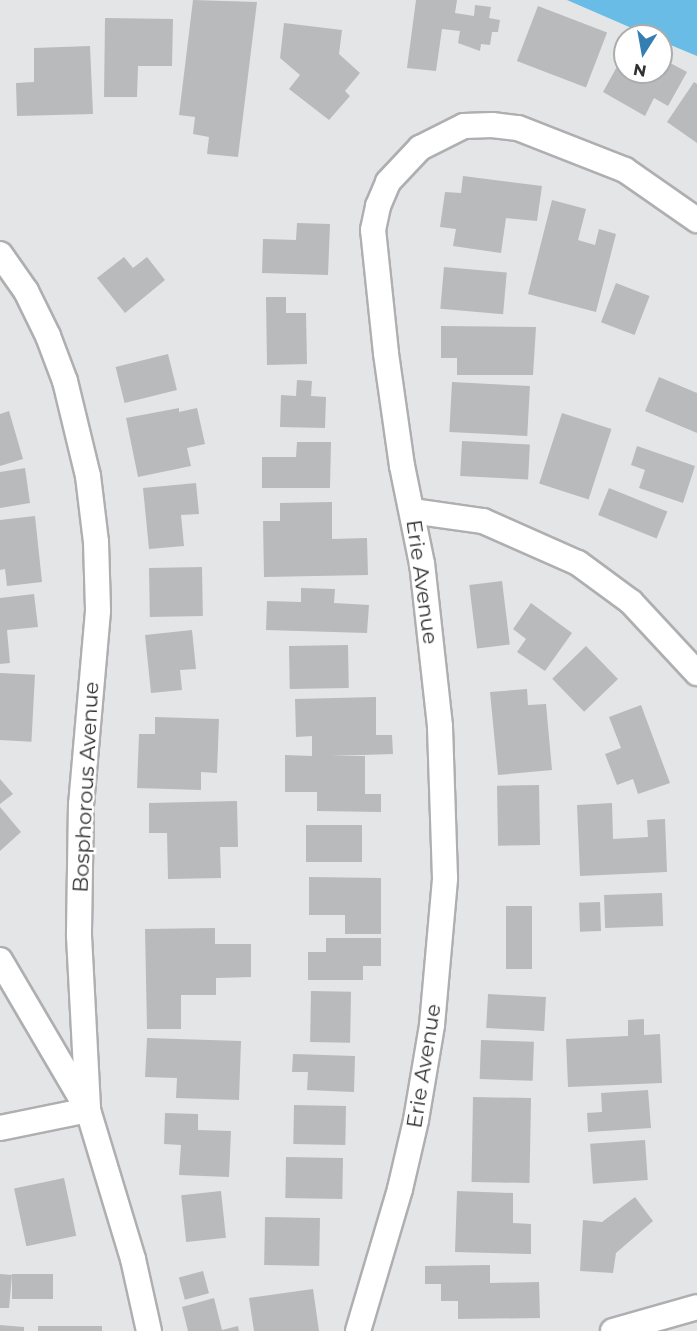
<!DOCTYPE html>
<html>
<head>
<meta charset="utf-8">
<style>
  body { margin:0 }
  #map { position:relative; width:697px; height:1331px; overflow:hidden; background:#e4e5e7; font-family:Montserrat,sans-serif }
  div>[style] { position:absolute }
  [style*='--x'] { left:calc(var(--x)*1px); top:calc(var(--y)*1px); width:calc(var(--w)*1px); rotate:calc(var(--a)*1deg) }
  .water>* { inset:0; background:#69bce5 }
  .building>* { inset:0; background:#b9babb; transform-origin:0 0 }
  .roads { filter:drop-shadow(2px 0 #afafb1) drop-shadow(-2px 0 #afafb1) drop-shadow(0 2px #afafb1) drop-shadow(0 -2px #afafb1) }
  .minor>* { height:24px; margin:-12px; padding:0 12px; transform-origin:12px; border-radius:12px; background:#fff }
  span { translate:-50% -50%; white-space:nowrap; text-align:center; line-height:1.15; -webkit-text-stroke:5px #fff; paint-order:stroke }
  .street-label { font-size:21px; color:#303030 }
  .north { position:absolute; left:613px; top:24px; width:60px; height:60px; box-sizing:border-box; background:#fff; border:2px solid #acacac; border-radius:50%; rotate:191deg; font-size:16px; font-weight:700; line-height:24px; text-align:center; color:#303030 }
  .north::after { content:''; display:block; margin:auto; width:21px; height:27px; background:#347eb2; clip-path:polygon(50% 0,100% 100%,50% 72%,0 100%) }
</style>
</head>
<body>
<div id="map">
  <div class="water">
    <i style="clip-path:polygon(567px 0,697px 0,697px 56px,661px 41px,661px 36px,650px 36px)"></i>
  </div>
  <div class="building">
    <i style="clip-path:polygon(193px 0,257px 2px,238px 157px,207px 154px,209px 137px,193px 134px,195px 117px,179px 115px)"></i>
    <i style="clip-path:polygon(416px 0,457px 0,455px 13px,474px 16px,475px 5px,491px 7px,489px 18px,500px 20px,498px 32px,492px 32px,490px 45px,481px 44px,480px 51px,458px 43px,460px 31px,442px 29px,436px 71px,407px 68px)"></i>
    <i style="left:538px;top:6px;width:74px;height:59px;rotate:21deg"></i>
    <i style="clip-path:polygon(105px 18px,173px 19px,172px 66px,138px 66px,137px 97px,104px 97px)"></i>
    <i style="clip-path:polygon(284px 23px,342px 30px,339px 54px,360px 73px,345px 91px,350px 96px,329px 120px,289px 89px,300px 75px,280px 58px)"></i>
    <i style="clip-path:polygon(90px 46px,93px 114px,17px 116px,16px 83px,34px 82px,34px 48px)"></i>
    <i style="clip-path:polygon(625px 52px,625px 72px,661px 72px,661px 58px,687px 72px,668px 106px,654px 98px,645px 116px,603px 92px)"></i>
    <i style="clip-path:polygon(694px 82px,697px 84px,697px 143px,667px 122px)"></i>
    <i style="clip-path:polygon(463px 176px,542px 186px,537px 221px,506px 218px,501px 253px,453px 246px,456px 229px,440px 227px,445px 192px,461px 193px)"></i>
    <i style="clip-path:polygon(552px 200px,586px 209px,578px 240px,595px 245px,599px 229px,616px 234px,596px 312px,528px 294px)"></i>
    <i style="clip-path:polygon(297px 223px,330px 224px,328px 275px,262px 273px,263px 239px,296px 240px)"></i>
    <i style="clip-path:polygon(124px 257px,133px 268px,147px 257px,165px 280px,125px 313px,97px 278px)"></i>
    <i style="left:444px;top:267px;width:63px;height:42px;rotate:5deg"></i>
    <i style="left:616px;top:283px;width:36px;height:42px;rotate:21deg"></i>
    <i style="clip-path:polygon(266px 297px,286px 297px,286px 313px,306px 313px,307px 364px,267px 365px)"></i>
    <i style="clip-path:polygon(441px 326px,536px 327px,533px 375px,457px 375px,457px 358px,441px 358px)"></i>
    <i style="left:168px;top:354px;width:37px;height:54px;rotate:76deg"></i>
    <i style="clip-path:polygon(659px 377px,697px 393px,697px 433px,645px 411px)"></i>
    <i style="clip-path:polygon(297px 380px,312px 381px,311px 396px,326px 397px,325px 428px,280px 427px,281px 395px,296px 396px)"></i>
    <i style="left:452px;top:382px;width:78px;height:50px;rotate:3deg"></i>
    <i style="clip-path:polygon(179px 408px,179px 412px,197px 408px,205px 444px,187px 448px,191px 466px,138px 477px,126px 418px)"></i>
    <i style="clip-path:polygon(9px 411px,23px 459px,0 466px,0 414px)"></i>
    <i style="left:562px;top:413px;width:52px;height:74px;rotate:18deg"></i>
    <i style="left:462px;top:441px;width:68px;height:35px;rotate:3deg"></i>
    <i style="clip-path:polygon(297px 442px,331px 442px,330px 488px,262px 488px,262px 457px,296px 457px)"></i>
    <i style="clip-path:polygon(637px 446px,695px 466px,683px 503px,639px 488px,645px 470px,631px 465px)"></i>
    <i style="clip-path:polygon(25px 468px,30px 503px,0 508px,0 472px)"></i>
    <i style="clip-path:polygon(196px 483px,199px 514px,181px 515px,184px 546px,149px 549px,143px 488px)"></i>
    <i style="left:609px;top:488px;width:63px;height:29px;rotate:22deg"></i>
    <i style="clip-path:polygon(332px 502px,332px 539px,367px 538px,368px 575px,264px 577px,263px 521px,280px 521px,280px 503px)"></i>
    <i style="clip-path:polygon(35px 516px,42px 582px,7px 586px,5px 569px,0 570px,0 520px)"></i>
    <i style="left:202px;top:567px;width:49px;height:53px;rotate:89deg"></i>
    <i style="left:502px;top:581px;width:64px;height:33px;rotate:83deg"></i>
    <i style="clip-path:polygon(301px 588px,335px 589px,334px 603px,369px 605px,367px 633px,266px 630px,267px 601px,301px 602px)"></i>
    <i style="clip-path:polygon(34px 594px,38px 627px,7px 630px,10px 663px,0 664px,0 598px)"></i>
    <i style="clip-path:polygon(531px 603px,572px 633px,545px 671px,517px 652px,526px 639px,513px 629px)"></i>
    <i style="clip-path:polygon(192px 630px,196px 669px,180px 670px,182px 690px,151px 693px,145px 635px)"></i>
    <i style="left:348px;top:645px;width:43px;height:59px;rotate:89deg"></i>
    <i style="left:586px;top:646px;width:46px;height:47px;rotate:46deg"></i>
    <i style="left:0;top:673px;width:35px;height:67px;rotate:3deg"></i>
    <i style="clip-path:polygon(527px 689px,528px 705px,546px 704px,552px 770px,498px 775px,490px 692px)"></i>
    <i style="clip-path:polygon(376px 697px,376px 735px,392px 735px,393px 754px,330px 756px,365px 756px,365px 794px,381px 794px,381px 812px,317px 811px,317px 792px,285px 792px,285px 755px,312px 756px,312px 736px,296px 737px,295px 699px)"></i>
    <i style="clip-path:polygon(641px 705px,670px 783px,638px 794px,633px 779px,617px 785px,605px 754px,621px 748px,609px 717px)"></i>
    <i style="clip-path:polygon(155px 717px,219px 719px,217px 773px,201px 772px,201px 790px,137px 788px,139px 734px,155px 734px)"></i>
    <i style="clip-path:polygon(0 779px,13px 794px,0 804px)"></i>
    <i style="left:539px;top:785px;width:60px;height:42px;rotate:89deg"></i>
    <i style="clip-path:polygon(237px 801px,238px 847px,220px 847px,221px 878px,168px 879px,167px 833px,149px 833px,149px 803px)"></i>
    <i style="clip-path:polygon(612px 803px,613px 839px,648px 837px,647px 820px,665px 819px,667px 872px,580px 876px,577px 805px)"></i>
    <i style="clip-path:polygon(0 807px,21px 832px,0 851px)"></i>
    <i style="left:306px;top:825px;width:56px;height:37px"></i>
    <i style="clip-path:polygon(309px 877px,381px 878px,381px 934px,345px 934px,345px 915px,309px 915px)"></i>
    <i style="left:662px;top:893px;width:33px;height:58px;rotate:88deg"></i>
    <i style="left:600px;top:902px;width:29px;height:21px;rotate:88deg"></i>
    <i style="left:506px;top:906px;width:26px;height:63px"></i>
    <i style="clip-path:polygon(215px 928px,215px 944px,251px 944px,251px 977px,216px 978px,216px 995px,181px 995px,181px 1029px,147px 1029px,145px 929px)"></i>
    <i style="clip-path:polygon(326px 938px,381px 938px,381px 966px,363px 966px,363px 980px,308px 980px,308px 952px,326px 952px)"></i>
    <i style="left:311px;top:991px;width:40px;height:51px;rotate:1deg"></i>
    <i style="left:488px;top:994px;width:58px;height:34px;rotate:3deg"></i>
    <i style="clip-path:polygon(644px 1019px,644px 1035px,660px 1034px,662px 1083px,568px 1087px,566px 1039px,628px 1036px,628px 1020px)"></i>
    <i style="clip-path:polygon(147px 1038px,241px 1041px,239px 1100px,176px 1098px,177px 1078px,145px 1077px)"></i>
    <i style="left:481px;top:1040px;width:53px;height:39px;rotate:2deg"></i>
    <i style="clip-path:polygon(293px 1054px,355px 1056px,354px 1092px,307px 1090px,308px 1072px,292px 1072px)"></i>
    <i style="clip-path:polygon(648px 1090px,651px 1128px,588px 1132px,587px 1113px,602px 1112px,601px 1093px)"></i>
    <i style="left:473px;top:1097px;width:58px;height:85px;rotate:1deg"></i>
    <i style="left:294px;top:1105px;width:52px;height:39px;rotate:1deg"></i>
    <i style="clip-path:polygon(165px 1113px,198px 1114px,198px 1130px,231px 1131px,229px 1177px,179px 1175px,181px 1145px,164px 1144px)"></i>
    <i style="left:645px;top:1140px;width:40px;height:55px;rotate:86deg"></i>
    <i style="left:286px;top:1157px;width:57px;height:41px;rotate:1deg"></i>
    <i style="left:64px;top:1178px;width:59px;height:51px;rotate:78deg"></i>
    <i style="left:221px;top:1191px;width:47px;height:40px;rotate:84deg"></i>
    <i style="clip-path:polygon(457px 1191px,513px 1193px,513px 1223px,531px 1224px,531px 1254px,455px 1252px)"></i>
    <i style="clip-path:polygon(635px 1197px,653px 1221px,616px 1253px,613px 1273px,580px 1271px,583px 1220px,602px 1222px)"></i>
    <i style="left:265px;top:1217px;width:55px;height:48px;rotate:1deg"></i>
    <i style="clip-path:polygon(490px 1265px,490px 1283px,539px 1282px,540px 1318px,458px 1319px,458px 1301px,441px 1301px,441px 1284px,425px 1284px,425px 1266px)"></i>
    <i style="left:203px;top:1271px;width:23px;height:25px;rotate:75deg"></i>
    <i style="clip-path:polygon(0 1274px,12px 1275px,9px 1308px,0 1308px)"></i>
    <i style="left:53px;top:1274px;width:25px;height:41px;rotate:90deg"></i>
    <i style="clip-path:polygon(313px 1289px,319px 1331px,254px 1331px,249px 1298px)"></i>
    <i style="clip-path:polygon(214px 1298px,222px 1330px,238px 1326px,239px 1331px,188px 1331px,182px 1307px)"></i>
    <i style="clip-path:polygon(0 1325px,24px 1327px,24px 1331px,0 1331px)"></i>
    <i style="left:38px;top:1326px;width:64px;height:5px"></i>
  </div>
  <div class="roads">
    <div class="minor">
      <i style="--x:0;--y:254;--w:45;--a:54.9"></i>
      <i style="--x:26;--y:291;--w:50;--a:63.9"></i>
      <i style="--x:48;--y:336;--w:48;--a:69.3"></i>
      <i style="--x:65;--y:381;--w:98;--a:76.4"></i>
      <i style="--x:88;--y:476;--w:66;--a:83.1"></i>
      <i style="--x:96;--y:542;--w:69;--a:88.3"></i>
      <i style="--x:98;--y:611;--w:194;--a:95"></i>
      <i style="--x:81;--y:804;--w:132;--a:90.9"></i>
      <i style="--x:79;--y:936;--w:174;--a:87"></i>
      <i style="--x:88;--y:1110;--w:156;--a:73.2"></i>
      <i style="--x:133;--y:1259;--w:74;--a:77.5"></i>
      <i style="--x:412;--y:511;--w:72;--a:8"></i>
      <i style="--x:483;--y:521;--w:104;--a:23.9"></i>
      <i style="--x:578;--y:563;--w:66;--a:36.3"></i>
      <i style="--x:631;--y:602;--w:97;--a:47.1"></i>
      <i style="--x:0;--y:960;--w:168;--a:59.6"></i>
      <i style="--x:0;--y:1128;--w:90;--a:-11.6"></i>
      <i style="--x:358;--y:1331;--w:148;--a:-73.5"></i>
      <i style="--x:400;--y:1189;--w:71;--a:-76.9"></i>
      <i style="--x:416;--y:1120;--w:96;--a:-80.4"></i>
      <i style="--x:432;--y:1025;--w:148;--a:-84.9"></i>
      <i style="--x:445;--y:878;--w:152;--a:-91.9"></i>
      <i style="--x:440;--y:726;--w:163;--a:-96.3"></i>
      <i style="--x:422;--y:564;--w:100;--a:-101.5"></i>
      <i style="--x:402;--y:466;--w:114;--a:-98.1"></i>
      <i style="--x:386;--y:353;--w:124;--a:-96"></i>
      <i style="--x:373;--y:230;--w:25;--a:-78"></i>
      <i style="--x:378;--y:206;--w:26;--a:-67"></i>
      <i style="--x:388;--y:182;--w:47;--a:-46.7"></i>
      <i style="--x:420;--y:148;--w:49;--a:-26.6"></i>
      <i style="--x:464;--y:126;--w:28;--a:-2"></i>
      <i style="--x:492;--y:125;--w:26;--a:7"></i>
      <i style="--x:518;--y:128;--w:115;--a:21.4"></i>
      <i style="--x:625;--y:170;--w:88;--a:34.8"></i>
      <i style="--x:613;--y:1331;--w:87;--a:-15.9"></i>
    </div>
  </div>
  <div class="street-label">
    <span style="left:422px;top:582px;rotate:82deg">Erie Avenue</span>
    <span style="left:86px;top:787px;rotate:-87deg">Bosphorous Avenue</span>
    <span style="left:424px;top:1066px;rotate:-81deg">Erie Avenue</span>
  </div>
  <div class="north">N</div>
</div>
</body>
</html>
